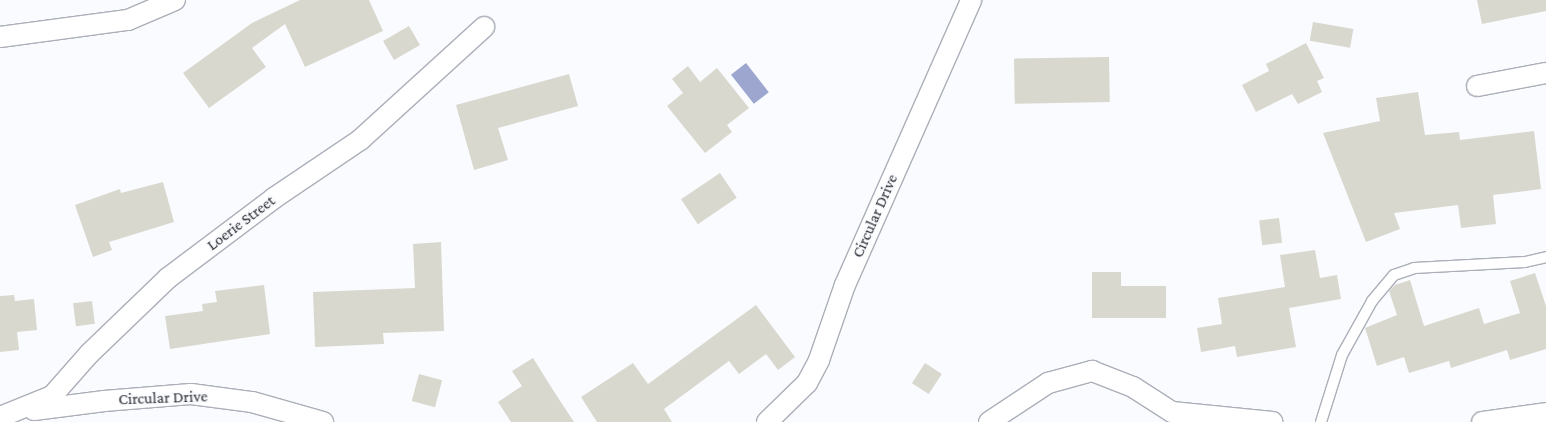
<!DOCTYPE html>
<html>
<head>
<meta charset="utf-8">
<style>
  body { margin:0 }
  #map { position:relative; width:1546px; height:422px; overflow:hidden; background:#f9fbff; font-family:"Crimson Pro",serif }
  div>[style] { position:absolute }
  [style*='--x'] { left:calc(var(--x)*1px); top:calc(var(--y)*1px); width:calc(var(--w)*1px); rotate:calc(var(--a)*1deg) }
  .water>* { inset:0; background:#9ca6ce; transform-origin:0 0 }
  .building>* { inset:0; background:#d9d8ce; transform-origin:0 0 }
  .roads { filter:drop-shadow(1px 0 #acafb9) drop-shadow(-1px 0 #acafb9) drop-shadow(0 1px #acafb9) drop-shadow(0 -1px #acafb9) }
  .service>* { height:10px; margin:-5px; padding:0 5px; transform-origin:5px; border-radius:5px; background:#fff }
  .minor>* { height:20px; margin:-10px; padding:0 10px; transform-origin:10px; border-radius:10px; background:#fff }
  span { translate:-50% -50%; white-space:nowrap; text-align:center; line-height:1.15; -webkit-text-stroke:4px #f9fbff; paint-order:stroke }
  .street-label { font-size:16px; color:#292a2d }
</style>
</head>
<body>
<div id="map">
  <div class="water">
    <i style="left:746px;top:63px;width:37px;height:19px;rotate:52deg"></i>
  </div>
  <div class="building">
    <i style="clip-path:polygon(300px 0,369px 0,383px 31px,305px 67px,285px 24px,252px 48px,266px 67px,209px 108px,183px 73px,252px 23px)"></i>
    <i style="clip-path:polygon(1477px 0,1546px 0,1546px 11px,1482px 24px)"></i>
    <i style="left:1313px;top:22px;width:41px;height:19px;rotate:10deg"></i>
    <i style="left:409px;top:26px;width:22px;height:30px;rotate:60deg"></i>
    <i style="clip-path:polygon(1306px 43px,1324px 78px,1317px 81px,1322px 92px,1298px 104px,1292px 94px,1256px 112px,1242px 85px,1269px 71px,1266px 64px)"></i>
    <i style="left:1109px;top:57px;width:45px;height:95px;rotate:89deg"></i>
    <i style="clip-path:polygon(688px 66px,700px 82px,717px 68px,749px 108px,727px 125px,732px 132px,705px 153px,667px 106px,683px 93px,672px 79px)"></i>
    <i style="clip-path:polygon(569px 74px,578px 106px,498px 128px,508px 160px,474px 170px,456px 105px)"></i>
    <i style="clip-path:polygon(1418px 92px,1425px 135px,1459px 132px,1460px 140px,1534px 131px,1541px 189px,1493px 195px,1496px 224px,1461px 228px,1458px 205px,1394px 213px,1400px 229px,1366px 242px,1323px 133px,1380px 121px,1376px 98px)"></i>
    <i style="left:720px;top:173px;width:30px;height:47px;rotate:56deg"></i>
    <i style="clip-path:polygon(163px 182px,174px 222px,109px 242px,112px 250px,93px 257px,75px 205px,120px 189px,121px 193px)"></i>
    <i style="left:1279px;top:218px;width:25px;height:20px;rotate:83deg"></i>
    <i style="clip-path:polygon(441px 242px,444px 331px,383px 333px,384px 344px,315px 347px,313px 292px,415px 288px,413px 244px)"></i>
    <i style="clip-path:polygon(1315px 250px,1320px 278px,1337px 275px,1341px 299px,1289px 308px,1296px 347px,1237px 357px,1235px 346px,1201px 352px,1197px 328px,1222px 324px,1218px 298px,1285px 287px,1280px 255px)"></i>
    <i style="clip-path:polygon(1092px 272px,1121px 272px,1121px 286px,1166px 286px,1166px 318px,1092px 318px)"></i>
    <i style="clip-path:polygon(1535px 273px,1546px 306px,1546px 349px,1510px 360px,1507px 350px,1451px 368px,1449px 361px,1409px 373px,1404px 357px,1377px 366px,1365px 328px,1397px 315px,1389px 291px,1395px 285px,1410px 280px,1424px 326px,1479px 308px,1484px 324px,1520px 313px,1510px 281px)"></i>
    <i style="clip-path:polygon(264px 285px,270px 334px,170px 349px,165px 316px,203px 311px,202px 304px,217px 302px,215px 291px)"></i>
    <i style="clip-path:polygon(14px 295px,15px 301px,34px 299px,37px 330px,17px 332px,19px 350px,0 352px,0 296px)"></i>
    <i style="left:92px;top:301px;width:23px;height:19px;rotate:83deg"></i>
    <i style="clip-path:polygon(756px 305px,795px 357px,778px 370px,766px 354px,739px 374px,729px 361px,664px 409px,672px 422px,597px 422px,581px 397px,633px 363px,648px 384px)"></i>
    <i style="clip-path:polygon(533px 358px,553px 390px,574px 422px,511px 422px,498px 402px,522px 386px,512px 371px)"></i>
    <i style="left:925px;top:363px;width:20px;height:24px;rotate:33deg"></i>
    <i style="left:419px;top:374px;width:24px;height:28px;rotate:15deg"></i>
  </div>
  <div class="roads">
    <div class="service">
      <i style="--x:1321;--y:422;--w:70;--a:-72.6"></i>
      <i style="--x:1342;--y:355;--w:62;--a:-60.9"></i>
      <i style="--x:1372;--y:301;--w:34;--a:-50"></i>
      <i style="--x:1394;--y:275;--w:21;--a:-19"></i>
      <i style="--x:1414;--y:268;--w:111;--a:-3.1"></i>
      <i style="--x:1525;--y:262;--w:22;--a:-13"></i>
    </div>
    <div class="minor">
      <i style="--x:0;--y:37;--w:129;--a:-7.6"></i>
      <i style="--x:128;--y:20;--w:51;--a:-23.1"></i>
      <i style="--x:1477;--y:86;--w:70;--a:-10.7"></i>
      <i style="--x:34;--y:410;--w:71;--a:-7.3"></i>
      <i style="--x:104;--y:401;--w:87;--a:-4.6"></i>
      <i style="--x:191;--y:394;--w:62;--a:7.5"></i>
      <i style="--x:252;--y:402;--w:74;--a:15.7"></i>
      <i style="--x:0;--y:417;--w:56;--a:-22"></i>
      <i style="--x:52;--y:396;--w:56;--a:-48.6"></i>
      <i style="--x:89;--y:354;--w:110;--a:-43.9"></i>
      <i style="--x:168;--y:278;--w:133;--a:-37"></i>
      <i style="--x:274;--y:198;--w:104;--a:-34"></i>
      <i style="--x:360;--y:140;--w:168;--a:-42.3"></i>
      <i style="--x:767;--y:422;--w:56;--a:-44.3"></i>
      <i style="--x:807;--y:383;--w:26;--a:-62"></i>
      <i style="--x:819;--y:360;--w:79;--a:-70.9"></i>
      <i style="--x:845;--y:285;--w:312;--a:-66.1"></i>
      <i style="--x:989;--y:422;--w:71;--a:-33.5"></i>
      <i style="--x:1048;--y:383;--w:46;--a:-15.3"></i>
      <i style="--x:1092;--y:371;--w:44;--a:21.3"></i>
      <i style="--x:1133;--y:387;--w:46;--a:32.7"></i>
      <i style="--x:1172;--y:412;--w:101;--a:5.7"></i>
      <i style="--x:1482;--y:422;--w:65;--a:-8"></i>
    </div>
  </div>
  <div class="street-label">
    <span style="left:875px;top:216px;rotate:-66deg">Circular Drive</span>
    <span style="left:241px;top:223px;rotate:-37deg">Loerie Street</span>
    <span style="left:163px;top:398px;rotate:-2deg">Circular Drive</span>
  </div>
</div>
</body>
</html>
